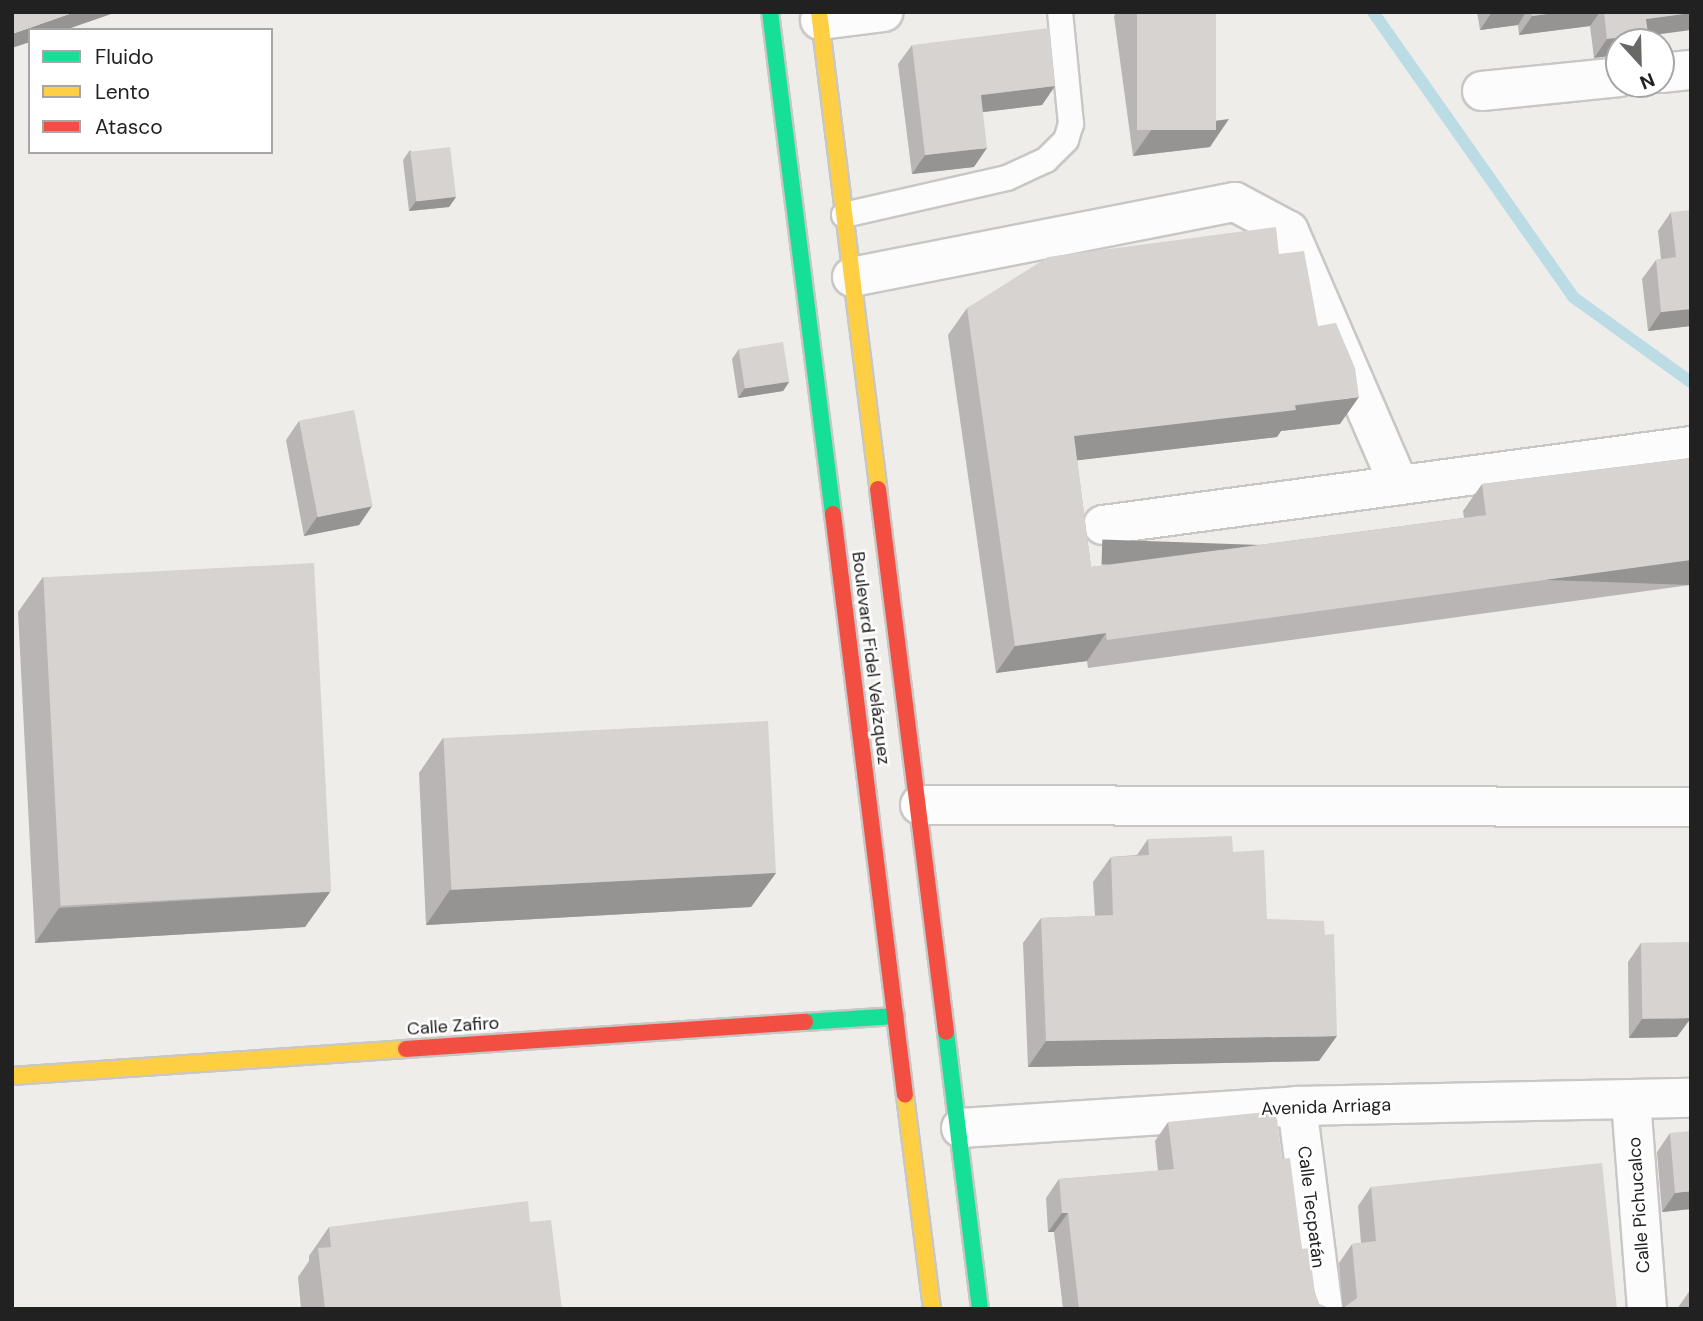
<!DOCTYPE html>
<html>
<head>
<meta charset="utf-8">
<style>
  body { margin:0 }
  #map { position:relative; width:1703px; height:1321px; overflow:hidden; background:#efedea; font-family:"DM Sans",sans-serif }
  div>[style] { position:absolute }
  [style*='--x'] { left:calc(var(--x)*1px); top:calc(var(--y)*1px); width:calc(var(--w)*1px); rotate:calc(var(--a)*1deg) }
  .stream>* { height:12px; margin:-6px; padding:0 6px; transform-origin:6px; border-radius:6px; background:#bbdce4 }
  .roads { filter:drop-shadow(2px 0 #c8c7c6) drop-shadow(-2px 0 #c8c7c6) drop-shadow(0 2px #c8c7c6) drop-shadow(0 -2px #c8c7c6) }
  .lane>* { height:24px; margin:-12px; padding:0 12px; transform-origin:12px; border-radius:12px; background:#fdfcfc }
  .street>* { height:38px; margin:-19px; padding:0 19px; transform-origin:19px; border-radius:19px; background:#fdfcfc }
  .fast>* { height:16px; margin:-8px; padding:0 8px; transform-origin:8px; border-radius:8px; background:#16e098 }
  .slow>* { height:16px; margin:-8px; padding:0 8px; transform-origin:8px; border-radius:8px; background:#ffcf43 }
  .jam>* { height:16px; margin:-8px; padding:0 8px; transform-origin:8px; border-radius:8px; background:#f24e42 }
  .wall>* { inset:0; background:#b8b5b4 }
  .shaded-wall>* { inset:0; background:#969492; transform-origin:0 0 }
  .building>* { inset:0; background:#d6d3d1; transform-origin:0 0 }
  span { translate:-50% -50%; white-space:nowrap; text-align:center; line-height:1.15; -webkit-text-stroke:5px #fff; paint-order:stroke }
  .street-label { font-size:18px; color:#212121 }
  .frame { position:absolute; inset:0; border:14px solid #212121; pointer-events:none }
  .legend { position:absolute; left:28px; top:28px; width:245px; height:126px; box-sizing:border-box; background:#fff; border:2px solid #a6a6a6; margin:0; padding:9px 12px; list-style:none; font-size:21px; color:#212121 }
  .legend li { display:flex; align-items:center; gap:14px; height:35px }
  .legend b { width:35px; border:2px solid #a6a6a6 }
  .north { position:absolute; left:1605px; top:28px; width:70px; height:70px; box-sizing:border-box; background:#fff; border:2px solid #a6a6a6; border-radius:50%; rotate:158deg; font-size:19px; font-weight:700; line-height:28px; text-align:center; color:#212121 }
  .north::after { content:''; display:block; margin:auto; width:24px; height:32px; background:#696867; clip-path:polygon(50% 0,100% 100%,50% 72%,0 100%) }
</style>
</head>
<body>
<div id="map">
  <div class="stream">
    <i style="--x:1373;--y:12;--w:348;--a:54.9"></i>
    <i style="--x:1573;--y:297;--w:145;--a:35.8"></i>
  </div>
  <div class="roads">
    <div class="lane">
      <i style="--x:844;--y:215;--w:167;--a:-12.8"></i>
      <i style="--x:1007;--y:178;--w:43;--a:-24.8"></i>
      <i style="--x:1046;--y:160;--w:28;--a:-45"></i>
      <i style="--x:1066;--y:140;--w:17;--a:-73"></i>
      <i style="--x:1071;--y:124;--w:113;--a:-95.6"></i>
    </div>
    <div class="street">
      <i style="--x:820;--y:20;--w:64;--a:-7.2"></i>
      <i style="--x:1661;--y:73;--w:30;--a:-6"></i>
      <i style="--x:1482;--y:91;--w:138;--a:-5.8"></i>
      <i style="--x:852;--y:277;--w:390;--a:-11.1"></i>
      <i style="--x:1235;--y:202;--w:61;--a:28.2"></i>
      <i style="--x:1289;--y:231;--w:277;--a:66.6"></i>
      <i style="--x:1103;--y:525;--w:593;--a:-7.65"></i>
      <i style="--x:920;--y:805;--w:771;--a:0.15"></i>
      <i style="--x:1631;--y:1101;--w:209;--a:85.6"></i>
      <i style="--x:1297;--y:1106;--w:205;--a:82.7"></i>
      <i style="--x:961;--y:1128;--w:337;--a:-3.7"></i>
      <i style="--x:1297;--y:1106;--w:394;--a:-1.2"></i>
    </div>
    <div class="fast">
      <i style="--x:770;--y:12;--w:506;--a:82.85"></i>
      <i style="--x:805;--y:1022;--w:91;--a:-3.8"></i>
      <i style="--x:946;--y:1032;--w:279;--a:83"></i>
    </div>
    <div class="slow">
      <i style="--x:819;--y:12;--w:481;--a:82.9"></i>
      <i style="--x:12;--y:1076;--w:395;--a:-3.9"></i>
      <i style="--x:905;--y:1095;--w:216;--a:82.8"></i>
    </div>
    <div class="jam">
      <i style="--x:878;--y:489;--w:547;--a:82.86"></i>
      <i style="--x:833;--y:514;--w:585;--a:82.94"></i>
      <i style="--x:406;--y:1049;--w:400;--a:-3.9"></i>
    </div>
  </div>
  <div class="wall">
    <i style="clip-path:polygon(1117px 12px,1216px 12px,1210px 147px,1133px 156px,1114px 16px)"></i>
    <i style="clip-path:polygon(1477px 12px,1691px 12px,1646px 36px,1642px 42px,1619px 42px,1594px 58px,1590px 26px,1519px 35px,1518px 25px,1480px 30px)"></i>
    <i style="clip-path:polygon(912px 45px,1055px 86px,1042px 105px,983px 112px,974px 167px,912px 174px,898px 64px)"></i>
    <i style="clip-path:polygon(410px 150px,456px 197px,449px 207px,409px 211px,403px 160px)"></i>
    <i style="clip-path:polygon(1671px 212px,1691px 326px,1648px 331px,1642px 279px,1656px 260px,1661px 259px,1658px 231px)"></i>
    <i style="clip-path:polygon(1279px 254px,1318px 326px,1340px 424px,1281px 431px,1277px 437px,1077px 460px,1091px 567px,1464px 518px,1463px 511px,1482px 484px,1691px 458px,1690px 585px,1088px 668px,1087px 661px,996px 673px,948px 335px,967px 308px)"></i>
    <i style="clip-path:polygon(739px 349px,789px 382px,783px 391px,738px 398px,732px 359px)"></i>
    <i style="clip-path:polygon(299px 421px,372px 506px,359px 525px,304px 536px,286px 440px)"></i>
    <i style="clip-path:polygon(43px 577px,330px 892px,305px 927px,35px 943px,18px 612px)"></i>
    <i style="clip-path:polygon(443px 738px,776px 873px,751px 907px,426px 925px,419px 773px)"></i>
    <i style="clip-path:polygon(1148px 839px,1233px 852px,1267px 919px,1319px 1061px,1028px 1067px,1023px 943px,1041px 918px,1095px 916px,1093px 882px,1111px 857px,1137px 855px)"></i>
    <i style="clip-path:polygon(1641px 943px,1677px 1037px,1629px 1038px,1628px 962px)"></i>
    <i style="clip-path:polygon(1168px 1122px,1282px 1159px,1302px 1249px,1315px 1293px,1319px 1304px,1331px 1309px,1063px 1309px,1054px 1232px,1048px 1232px,1046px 1198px,1059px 1179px,1158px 1171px,1155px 1141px)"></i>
    <i style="clip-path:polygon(1670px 1133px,1691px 1209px,1662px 1212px,1657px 1152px)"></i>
    <i style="clip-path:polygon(1371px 1187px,1617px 1309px,1343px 1308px,1339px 1263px,1352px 1244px,1361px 1243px,1358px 1206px)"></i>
    <i style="clip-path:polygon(530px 1222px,562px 1309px,301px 1309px,298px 1277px,309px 1261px,309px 1256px,329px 1227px)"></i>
    <i style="clip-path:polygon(1691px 1289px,1691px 1309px,1677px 1309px)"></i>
  </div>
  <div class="shaded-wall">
    <i style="clip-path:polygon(75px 12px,117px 12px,65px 30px,30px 30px,30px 42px,12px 48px,12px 34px)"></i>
    <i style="clip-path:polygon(1492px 12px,1526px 12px,1518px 25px,1480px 30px)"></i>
    <i style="clip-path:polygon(1562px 12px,1600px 12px,1590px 26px,1519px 35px,1532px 16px)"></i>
    <i style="clip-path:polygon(1691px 13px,1691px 30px,1646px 36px,1642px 42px,1619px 42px,1619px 55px,1594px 58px,1607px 39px,1646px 19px)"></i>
    <i style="clip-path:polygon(1055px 86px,1042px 105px,967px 114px,981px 95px)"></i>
    <i style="clip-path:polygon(1229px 119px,1210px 147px,1133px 156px,1152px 129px)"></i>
    <i style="clip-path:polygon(987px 148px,974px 167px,912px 174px,925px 155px)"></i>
    <i style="clip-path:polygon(456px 197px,449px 207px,409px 211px,416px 201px)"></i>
    <i style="clip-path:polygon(1691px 309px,1691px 326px,1648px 331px,1661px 312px)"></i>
    <i style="clip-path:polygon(789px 382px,783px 391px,738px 398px,745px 388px)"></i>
    <i style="clip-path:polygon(1359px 397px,1340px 424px,1281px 431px,1277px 437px,1055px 463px,1074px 436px)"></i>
    <i style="clip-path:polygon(372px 506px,359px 525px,304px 536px,317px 517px)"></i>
    <i style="left:1691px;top:560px;width:25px;height:589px;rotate:92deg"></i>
    <i style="clip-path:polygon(1106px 633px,1087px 661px,996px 673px,1015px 646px)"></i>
    <i style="clip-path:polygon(776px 873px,751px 907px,426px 925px,450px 890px)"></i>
    <i style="clip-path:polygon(330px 892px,305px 927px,35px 943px,59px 908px)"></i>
    <i style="clip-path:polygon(1691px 1018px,1677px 1037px,1629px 1038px,1642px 1019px)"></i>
    <i style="clip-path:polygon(1337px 1036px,1319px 1061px,1028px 1067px,1046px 1041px)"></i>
    <i style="clip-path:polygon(1691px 1191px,1691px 1209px,1662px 1212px,1675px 1193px)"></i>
    <i style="clip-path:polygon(1062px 1213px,1068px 1213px,1054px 1232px,1048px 1232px)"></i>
  </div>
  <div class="building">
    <i style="clip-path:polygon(12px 12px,75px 12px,12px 34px)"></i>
    <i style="left:1137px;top:12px;width:79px;height:118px"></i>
    <i style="clip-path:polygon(1532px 12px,1562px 12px,1532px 16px)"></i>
    <i style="clip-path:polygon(1604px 12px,1691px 12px,1691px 13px,1646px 19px,1648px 34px,1607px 39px)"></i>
    <i style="clip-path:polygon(1049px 28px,1055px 86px,981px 95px,987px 148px,925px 155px,912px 45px)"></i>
    <i style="left:450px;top:147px;width:50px;height:40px;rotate:83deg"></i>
    <i style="clip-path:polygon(1691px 210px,1691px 309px,1661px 312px,1656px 260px,1676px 257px,1671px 212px)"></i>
    <i style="clip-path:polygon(1276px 227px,1279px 254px,1304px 251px,1318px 326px,1336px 323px,1355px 368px,1359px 397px,1295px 405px,1296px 410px,1074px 436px,1091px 567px,1486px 515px,1482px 484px,1691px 458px,1691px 560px,1107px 640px,1106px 633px,1015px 646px,967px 308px,1048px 257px)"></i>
    <i style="left:783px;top:342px;width:40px;height:45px;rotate:81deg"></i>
    <i style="left:354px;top:410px;width:98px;height:56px;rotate:79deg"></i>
    <i style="left:314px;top:563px;width:329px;height:271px;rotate:87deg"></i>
    <i style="left:768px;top:721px;width:152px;height:325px;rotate:87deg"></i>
    <i style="clip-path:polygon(1232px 836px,1233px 852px,1264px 850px,1267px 919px,1324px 921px,1325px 935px,1334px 934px,1337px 1036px,1046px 1041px,1041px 918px,1113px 915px,1111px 857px,1149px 855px,1148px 839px)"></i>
    <i style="left:1690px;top:942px;width:76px;height:49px;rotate:89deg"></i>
    <i style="clip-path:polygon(1276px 1111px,1282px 1159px,1290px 1158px,1302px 1249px,1309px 1248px,1315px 1293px,1319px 1304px,1331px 1309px,1079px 1309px,1068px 1213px,1062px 1213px,1059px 1179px,1174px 1169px,1168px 1122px)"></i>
    <i style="clip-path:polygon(1691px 1131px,1691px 1191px,1675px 1193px,1670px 1133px)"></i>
    <i style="clip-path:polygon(1602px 1163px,1617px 1309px,1342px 1309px,1357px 1298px,1352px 1244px,1376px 1241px,1371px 1187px)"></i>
    <i style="clip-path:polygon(528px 1201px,530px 1222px,551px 1220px,562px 1309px,325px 1309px,318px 1248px,331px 1247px,329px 1227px)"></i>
  </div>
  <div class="street-label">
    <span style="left:871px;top:658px;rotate:83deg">Boulevard Fidel Velázquez</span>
    <span style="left:453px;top:1026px;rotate:-4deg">Calle Zafiro</span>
    <span style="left:1326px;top:1107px;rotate:-2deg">Avenida Arriaga</span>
    <span style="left:1639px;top:1205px;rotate:-94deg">Calle Pichucalco</span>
    <span style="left:1311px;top:1207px;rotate:83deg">Calle Tecpatán</span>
  </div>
  <div class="frame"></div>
  <ul class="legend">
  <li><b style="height:9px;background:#16e098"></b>Fluido</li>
  <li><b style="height:9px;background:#ffcf43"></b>Lento</li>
  <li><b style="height:9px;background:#f24e42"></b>Atasco</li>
  </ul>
  <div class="north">N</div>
</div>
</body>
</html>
